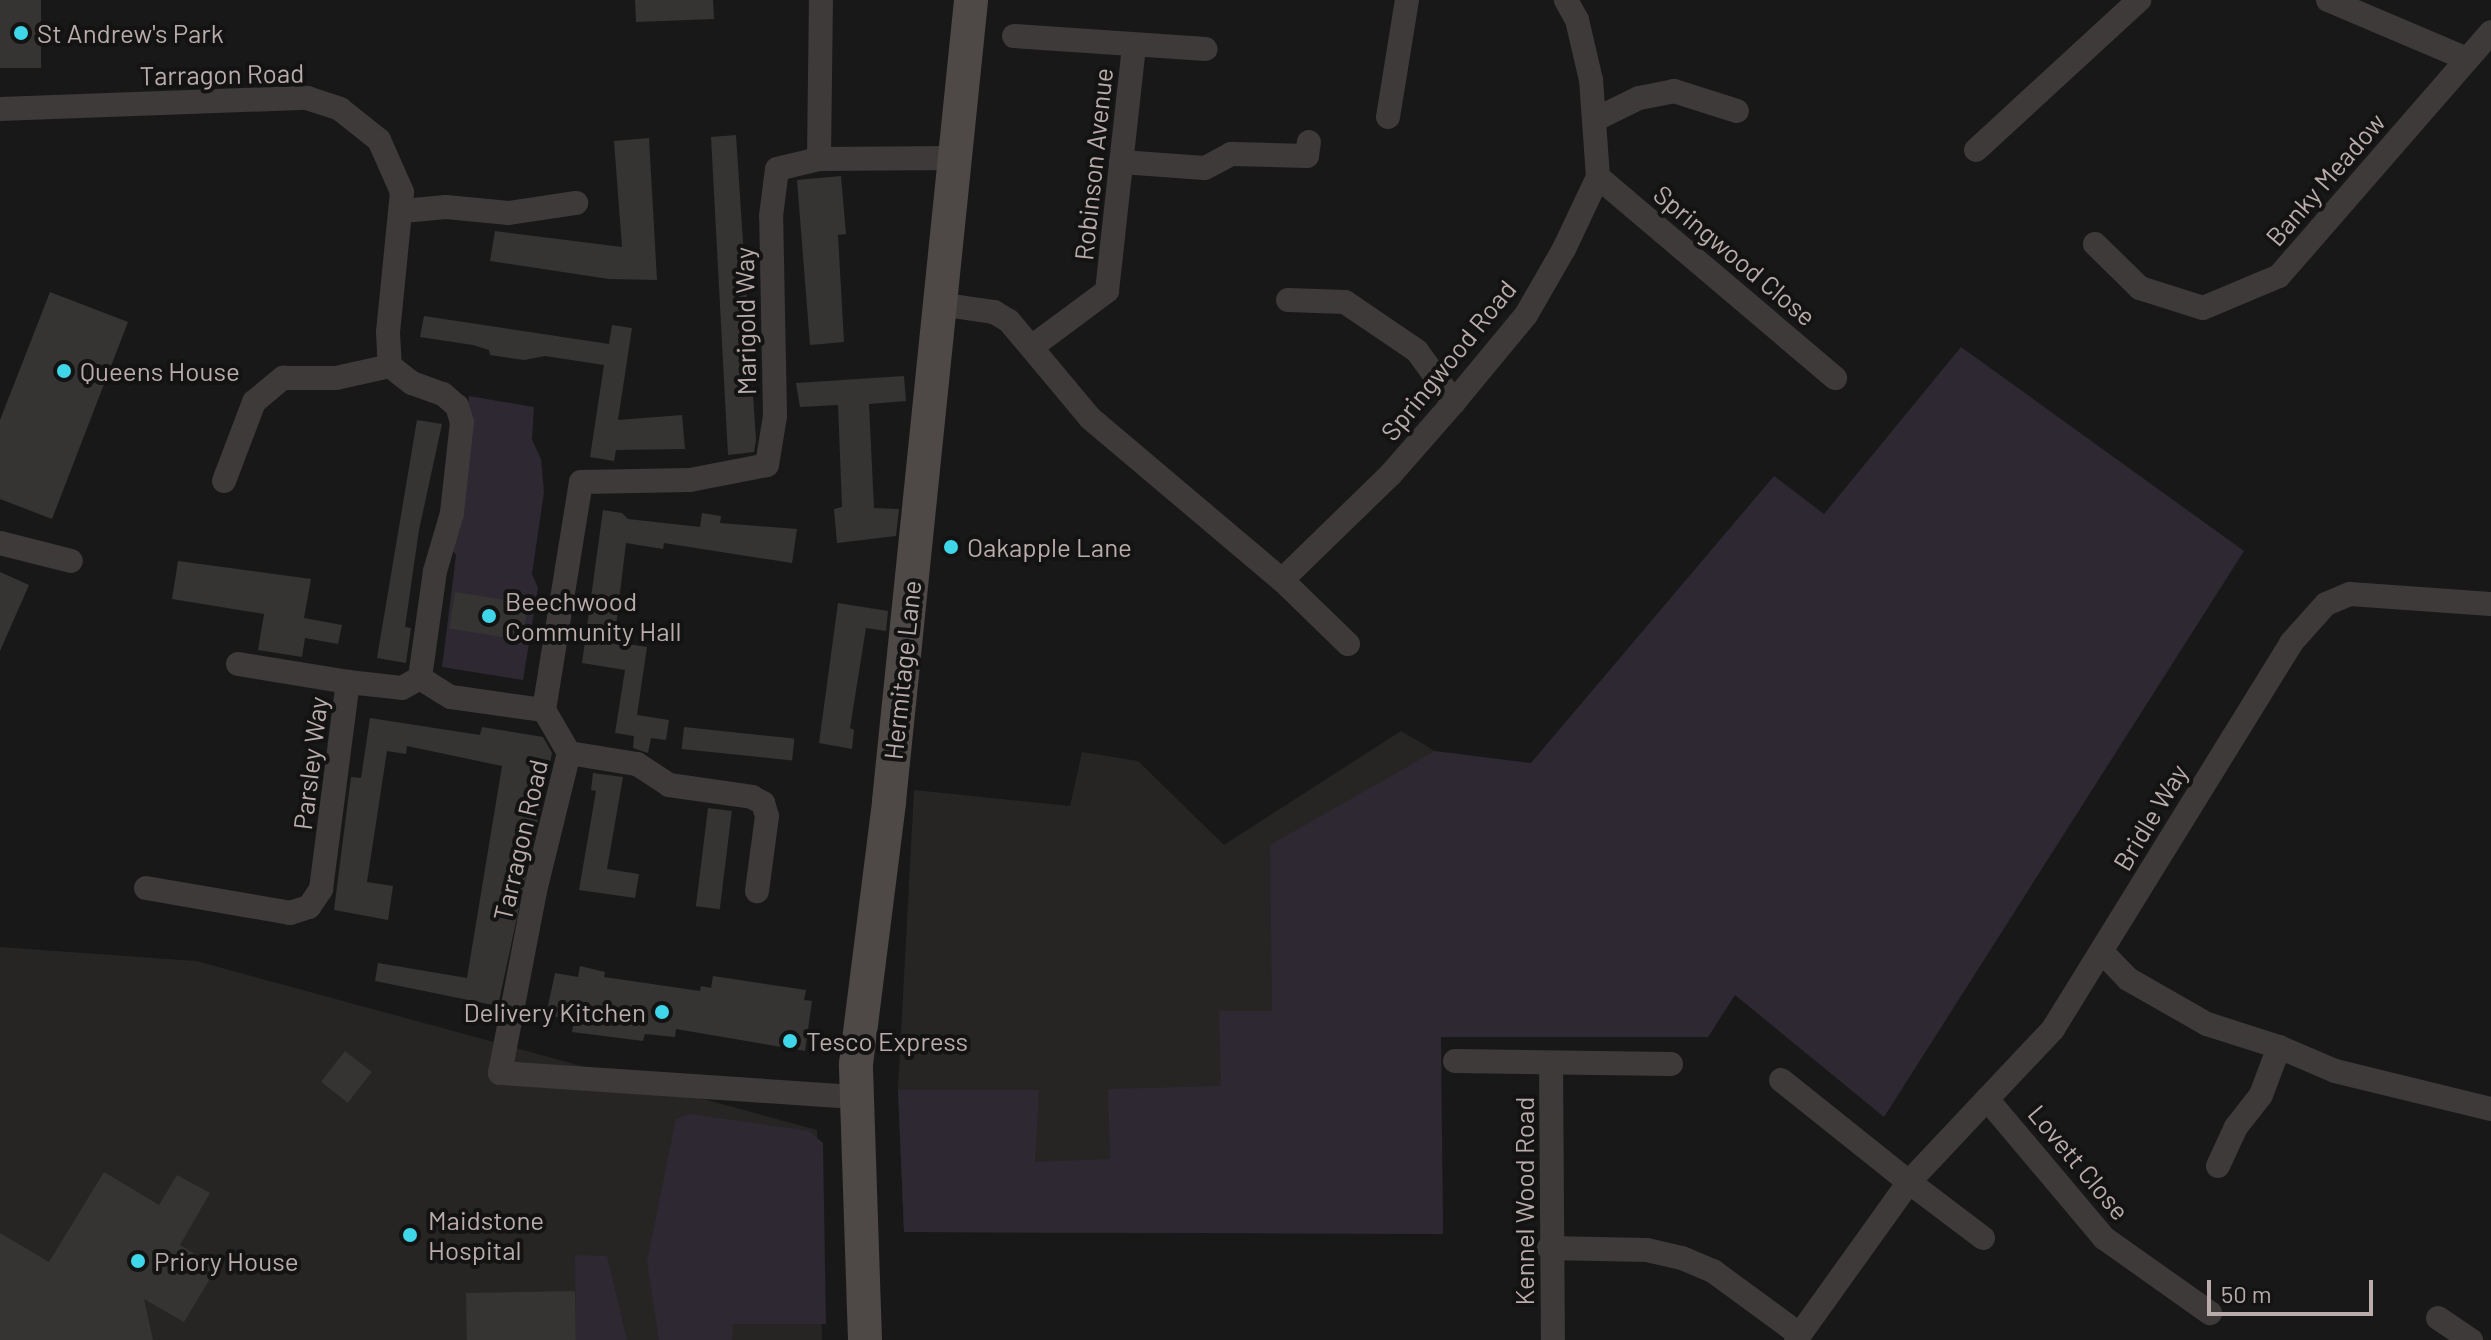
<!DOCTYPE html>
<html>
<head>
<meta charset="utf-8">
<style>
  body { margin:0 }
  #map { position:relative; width:2491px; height:1340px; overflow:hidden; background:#191818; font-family:Barlow,sans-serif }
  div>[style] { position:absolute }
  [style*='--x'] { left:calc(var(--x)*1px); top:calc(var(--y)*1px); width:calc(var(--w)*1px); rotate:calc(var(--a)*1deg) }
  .built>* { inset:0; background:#262524 }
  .green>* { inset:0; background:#2d2831 }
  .building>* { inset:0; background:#353433; transform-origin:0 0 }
  .street>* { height:24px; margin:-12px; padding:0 12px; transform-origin:12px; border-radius:12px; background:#3e3a39 }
  .secondary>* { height:34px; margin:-17px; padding:0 17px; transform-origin:17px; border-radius:17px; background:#4e4847 }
  .dots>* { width:22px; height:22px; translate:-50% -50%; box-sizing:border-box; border:4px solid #141313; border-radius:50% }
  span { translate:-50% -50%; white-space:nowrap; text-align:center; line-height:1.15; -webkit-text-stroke:8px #141313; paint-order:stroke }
  .poi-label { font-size:26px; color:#b9acaa }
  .left { translate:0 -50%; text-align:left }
  .right { translate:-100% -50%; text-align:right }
  .street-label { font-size:26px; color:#b9acaa }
  .scale { position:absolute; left:2207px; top:1280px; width:166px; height:36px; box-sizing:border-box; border:4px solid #b9acaa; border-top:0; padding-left:10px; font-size:24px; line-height:28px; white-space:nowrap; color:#b9acaa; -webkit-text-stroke:6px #141313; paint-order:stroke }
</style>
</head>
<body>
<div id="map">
  <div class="built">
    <i style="clip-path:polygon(1401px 731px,1435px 751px,1443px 1234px,904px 1232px,898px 1090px,914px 790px,1070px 806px,1082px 752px,1138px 761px,1224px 845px)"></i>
    <i style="clip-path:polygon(0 947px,196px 961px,817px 1130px,822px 1340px,0 1340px)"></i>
  </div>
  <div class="green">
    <i style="clip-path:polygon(1961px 347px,2244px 551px,1884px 1117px,1735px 995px,1708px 1037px,1441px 1037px,1443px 1234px,904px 1232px,898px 1090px,1039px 1090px,1035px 1162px,1110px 1159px,1108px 1089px,1221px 1086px,1219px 1011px,1272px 1011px,1270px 845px,1435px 751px,1531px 763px,1774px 476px,1824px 514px)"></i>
    <i style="clip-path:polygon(469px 396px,534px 407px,532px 440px,541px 459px,544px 492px,532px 574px,538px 588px,523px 680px,442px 667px,456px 555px,449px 546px,457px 524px)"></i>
    <i style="clip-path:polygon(690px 1114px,809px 1131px,823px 1143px,826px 1324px,733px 1324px,732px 1340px,659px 1340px,647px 1261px,676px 1119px)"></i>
    <i style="clip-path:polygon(575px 1255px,607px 1256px,627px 1340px,576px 1340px)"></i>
  </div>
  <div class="building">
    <i style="left:0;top:0;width:41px;height:68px"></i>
    <i style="clip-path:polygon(635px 0,713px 0,714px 19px,636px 22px)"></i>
    <i style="clip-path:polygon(736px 135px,756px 440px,754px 452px,728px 455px,711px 137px)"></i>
    <i style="clip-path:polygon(649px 138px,657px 280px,609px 279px,490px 261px,495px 231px,622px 247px,614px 141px)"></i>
    <i style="clip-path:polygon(841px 176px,846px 234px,838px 235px,844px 342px,810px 345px,797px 180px)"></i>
    <i style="clip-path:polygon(50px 292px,128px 322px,52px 519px,0 499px,0 420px)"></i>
    <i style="clip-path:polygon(424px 316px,609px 344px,612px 325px,632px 328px,618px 420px,682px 415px,685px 449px,616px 450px,614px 461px,590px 457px,604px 365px,545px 356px,524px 360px,490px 355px,489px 350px,473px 345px,420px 337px)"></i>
    <i style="clip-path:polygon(904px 376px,906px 401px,869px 404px,874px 508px,899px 509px,896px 536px,837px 543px,834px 509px,842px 507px,838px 405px,800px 407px,796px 383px)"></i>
    <i style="clip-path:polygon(417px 420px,442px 424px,419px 530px,405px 627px,411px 628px,406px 663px,377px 658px)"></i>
    <i style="clip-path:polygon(603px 510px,622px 513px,628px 519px,700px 527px,702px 513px,721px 516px,720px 523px,797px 529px,792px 563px,664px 543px,663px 549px,626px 543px,614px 642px,647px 647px,637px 715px,669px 720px,666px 740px,651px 738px,648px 753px,633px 748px,634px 736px,615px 733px,625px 670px,582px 663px)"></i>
    <i style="clip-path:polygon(178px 561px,311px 579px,304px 618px,342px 625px,338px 644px,305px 638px,302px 657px,258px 650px,264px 614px,172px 599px)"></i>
    <i style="clip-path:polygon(0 572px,29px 585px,0 651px)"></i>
    <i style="left:455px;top:592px;width:74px;height:37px;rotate:9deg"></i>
    <i style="clip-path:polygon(838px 603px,888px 611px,886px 631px,866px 628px,850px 728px,854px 730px,852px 749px,819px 743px)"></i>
    <i style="clip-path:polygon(370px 718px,480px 735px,482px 727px,543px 737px,552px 753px,498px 1006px,375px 981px,378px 963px,467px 978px,502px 766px,407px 746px,406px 754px,387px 751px,367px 882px,393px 886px,388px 920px,334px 910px,351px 777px,361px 778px)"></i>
    <i style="left:684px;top:727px;width:111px;height:22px;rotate:6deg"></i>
    <i style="clip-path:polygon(593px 773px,623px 777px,607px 869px,639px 874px,635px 898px,579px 890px,596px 791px,591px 790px)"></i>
    <i style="left:708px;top:808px;width:24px;height:99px;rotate:7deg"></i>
    <i style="clip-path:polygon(580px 966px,605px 972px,604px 977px,700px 991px,701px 986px,711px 988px,713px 976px,806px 990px,804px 1000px,812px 1001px,805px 1051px,676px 1029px,675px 1037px,645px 1034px,643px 1041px,572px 1032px,574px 1020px,546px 1015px,555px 973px,578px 977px)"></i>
    <i style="left:345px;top:1051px;width:34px;height:39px;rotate:38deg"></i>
    <i style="clip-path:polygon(104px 1172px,159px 1205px,177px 1175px,210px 1193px,180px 1245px,217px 1267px,184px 1322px,144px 1299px,153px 1340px,0 1340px,0 1233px,49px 1262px)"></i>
    <i style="left:575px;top:1291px;width:49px;height:109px;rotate:89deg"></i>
  </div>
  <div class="street">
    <i style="--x:2328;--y:0;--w:151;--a:23"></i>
    <i style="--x:1014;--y:36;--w:192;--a:3.9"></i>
    <i style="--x:0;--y:109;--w:307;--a:-2.1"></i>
    <i style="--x:307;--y:98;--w:35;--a:18"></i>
    <i style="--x:340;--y:109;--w:50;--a:38.5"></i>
    <i style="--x:379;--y:140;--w:57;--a:66.1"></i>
    <i style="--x:402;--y:192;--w:141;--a:95.7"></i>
    <i style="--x:388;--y:332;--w:34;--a:87"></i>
    <i style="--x:390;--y:366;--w:28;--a:38"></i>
    <i style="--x:412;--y:383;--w:33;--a:20"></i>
    <i style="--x:443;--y:394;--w:18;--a:41"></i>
    <i style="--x:457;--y:406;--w:17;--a:73"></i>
    <i style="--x:462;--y:422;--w:92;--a:96.3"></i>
    <i style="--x:452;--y:513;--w:60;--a:106.3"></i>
    <i style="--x:435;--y:571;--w:108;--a:98"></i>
    <i style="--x:1388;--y:117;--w:119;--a:-80.8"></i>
    <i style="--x:1594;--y:120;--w:50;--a:-26.1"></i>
    <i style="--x:1639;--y:98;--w:36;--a:-11"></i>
    <i style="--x:1674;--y:91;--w:66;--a:17.6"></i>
    <i style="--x:1976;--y:150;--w:222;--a:-42.6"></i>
    <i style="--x:819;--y:159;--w:159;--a:-89.3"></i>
    <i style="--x:1121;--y:162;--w:84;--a:4.1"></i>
    <i style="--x:1205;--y:168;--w:30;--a:-28"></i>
    <i style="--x:1231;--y:154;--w:76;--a:1.5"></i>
    <i style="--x:1307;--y:156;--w:14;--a:-82"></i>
    <i style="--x:1598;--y:177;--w:311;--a:40.3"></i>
    <i style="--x:403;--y:211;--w:43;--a:-5.3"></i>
    <i style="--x:446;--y:207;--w:63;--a:5.4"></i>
    <i style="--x:509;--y:213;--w:68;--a:-8.5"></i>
    <i style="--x:2095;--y:244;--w:63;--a:44.4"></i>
    <i style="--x:2140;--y:288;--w:66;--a:17.6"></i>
    <i style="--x:2203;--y:308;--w:82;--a:-22.8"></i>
    <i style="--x:2279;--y:276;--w:323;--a:-49"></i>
    <i style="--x:1288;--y:300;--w:57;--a:2"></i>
    <i style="--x:1345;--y:302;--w:87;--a:34.2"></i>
    <i style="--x:1417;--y:351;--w:63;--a:54"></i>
    <i style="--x:939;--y:304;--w:56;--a:8.3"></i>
    <i style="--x:994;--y:312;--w:17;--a:31"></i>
    <i style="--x:1009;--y:321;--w:126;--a:50.1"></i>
    <i style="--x:1090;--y:418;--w:251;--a:40.2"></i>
    <i style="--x:1282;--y:580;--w:92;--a:44.1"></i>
    <i style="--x:1033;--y:346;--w:92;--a:-36.6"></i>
    <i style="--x:1107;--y:291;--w:246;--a:-83.7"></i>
    <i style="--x:224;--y:481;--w:85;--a:-69.2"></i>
    <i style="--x:254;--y:402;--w:38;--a:-40"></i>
    <i style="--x:283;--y:378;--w:53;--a:0"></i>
    <i style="--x:336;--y:378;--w:55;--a:-12.5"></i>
    <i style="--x:0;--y:543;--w:73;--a:14.2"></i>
    <i style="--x:1282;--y:580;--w:152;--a:-44.2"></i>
    <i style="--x:1391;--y:474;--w:96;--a:-48.8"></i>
    <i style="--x:1454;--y:402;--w:113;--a:-50.4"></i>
    <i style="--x:1526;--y:315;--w:76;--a:-60.1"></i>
    <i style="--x:1564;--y:249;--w:80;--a:-64.7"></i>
    <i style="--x:1598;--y:177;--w:97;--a:-94.1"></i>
    <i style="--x:1591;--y:80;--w:62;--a:-103.1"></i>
    <i style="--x:1577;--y:20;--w:23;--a:-119"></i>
    <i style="--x:238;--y:664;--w:111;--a:9.3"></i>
    <i style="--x:420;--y:678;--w:36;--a:32"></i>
    <i style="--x:451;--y:697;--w:94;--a:8"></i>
    <i style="--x:569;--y:753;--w:69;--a:9.2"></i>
    <i style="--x:637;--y:764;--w:38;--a:33"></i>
    <i style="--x:669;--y:785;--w:84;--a:8.2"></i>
    <i style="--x:752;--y:797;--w:13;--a:29"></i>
    <i style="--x:763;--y:803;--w:14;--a:73"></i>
    <i style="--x:767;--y:816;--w:76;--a:97.6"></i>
    <i style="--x:146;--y:888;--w:146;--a:9.8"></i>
    <i style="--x:290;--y:913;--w:20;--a:-18"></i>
    <i style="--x:309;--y:907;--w:22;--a:-56"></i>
    <i style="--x:321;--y:889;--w:209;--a:-82.6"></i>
    <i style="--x:348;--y:682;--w:54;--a:6.3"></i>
    <i style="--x:402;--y:688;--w:21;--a:-29"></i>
    <i style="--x:2102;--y:952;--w:37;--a:46"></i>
    <i style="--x:2128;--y:979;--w:91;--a:29.7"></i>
    <i style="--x:2207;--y:1024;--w:76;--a:17.7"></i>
    <i style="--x:2279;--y:1047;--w:51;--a:110.6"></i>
    <i style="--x:2261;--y:1095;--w:41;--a:128"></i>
    <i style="--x:2236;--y:1127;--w:43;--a:114.8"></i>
    <i style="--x:2279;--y:1047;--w:61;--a:23.2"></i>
    <i style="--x:2335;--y:1071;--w:161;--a:13.7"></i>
    <i style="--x:1455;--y:1061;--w:216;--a:0.8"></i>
    <i style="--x:1551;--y:1063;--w:277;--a:89.6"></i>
    <i style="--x:1781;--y:1080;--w:164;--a:38.6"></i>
    <i style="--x:1909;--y:1182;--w:194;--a:125.6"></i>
    <i style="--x:854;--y:1097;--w:355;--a:-176.1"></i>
    <i style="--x:500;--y:1073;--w:185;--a:-79.1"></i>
    <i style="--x:535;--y:891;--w:142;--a:-76.2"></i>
    <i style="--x:569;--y:753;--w:50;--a:-120.2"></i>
    <i style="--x:544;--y:710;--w:231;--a:-80.8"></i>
    <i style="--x:581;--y:482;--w:109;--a:-1.1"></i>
    <i style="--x:690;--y:480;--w:78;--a:-11"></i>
    <i style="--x:767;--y:465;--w:50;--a:-80.7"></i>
    <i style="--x:775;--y:416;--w:200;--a:-91.1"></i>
    <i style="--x:771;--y:216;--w:47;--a:-82.7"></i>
    <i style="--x:777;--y:169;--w:43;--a:-13.4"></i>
    <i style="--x:819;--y:159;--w:137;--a:-0.4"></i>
    <i style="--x:1987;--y:1099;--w:182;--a:49.9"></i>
    <i style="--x:2104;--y:1238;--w:130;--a:35.3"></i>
    <i style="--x:1983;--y:1238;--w:93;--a:-142.9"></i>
    <i style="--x:1909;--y:1182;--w:210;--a:-46.7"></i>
    <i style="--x:2053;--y:1029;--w:453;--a:-58.3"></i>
    <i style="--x:2291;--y:643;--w:52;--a:-48.1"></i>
    <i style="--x:2326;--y:604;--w:26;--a:-23"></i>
    <i style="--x:2350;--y:594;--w:141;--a:4.1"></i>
    <i style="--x:1549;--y:1248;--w:98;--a:1.2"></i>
    <i style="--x:1647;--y:1250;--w:36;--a:13"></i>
    <i style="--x:1682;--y:1258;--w:34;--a:23"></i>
    <i style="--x:1713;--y:1271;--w:108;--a:36.3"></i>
    <i style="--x:2438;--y:1318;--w:40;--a:34"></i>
  </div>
  <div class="secondary">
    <i style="--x:865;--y:1340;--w:276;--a:-91.9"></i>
    <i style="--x:856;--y:1064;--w:265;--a:-82.8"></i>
    <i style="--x:889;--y:801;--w:805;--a:-84.15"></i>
  </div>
  <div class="dots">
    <i style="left:21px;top:33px;background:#40d6e9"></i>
    <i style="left:64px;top:371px;background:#40d6e9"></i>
    <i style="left:951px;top:547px;background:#40d6e9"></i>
    <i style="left:489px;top:616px;background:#40d6e9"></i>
    <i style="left:662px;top:1012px;background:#40d6e9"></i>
    <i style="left:790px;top:1041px;background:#40d6e9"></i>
    <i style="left:410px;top:1235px;background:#40d6e9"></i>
    <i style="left:138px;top:1261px;background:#40d6e9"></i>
  </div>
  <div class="poi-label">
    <span class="left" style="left:37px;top:33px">St Andrew's Park</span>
    <span class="left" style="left:80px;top:371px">Queens House</span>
    <span class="left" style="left:967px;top:547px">Oakapple Lane</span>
    <span class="left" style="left:505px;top:616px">Beechwood<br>Community Hall</span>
    <span class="right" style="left:646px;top:1012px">Delivery Kitchen</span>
    <span class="left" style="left:806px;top:1041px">Tesco Express</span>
    <span class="left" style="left:428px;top:1235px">Maidstone<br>Hospital</span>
    <span class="left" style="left:154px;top:1261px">Priory House</span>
  </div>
  <div class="street-label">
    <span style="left:222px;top:74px;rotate:-1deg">Tarragon Road</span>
    <span style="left:1093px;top:164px;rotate:-84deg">Robinson Avenue</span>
    <span style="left:2325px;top:179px;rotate:-49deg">Banky Meadow</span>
    <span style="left:1735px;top:255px;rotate:40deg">Springwood Close</span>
    <span style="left:745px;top:321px;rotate:-91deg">Marigold Way</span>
    <span style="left:1448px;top:360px;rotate:-51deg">Springwood Road</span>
    <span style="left:902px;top:670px;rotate:-84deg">Hermitage Lane</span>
    <span style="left:310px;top:763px;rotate:-83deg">Parsley Way</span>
    <span style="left:2150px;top:817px;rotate:-59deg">Bridle Way</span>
    <span style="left:520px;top:840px;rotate:-77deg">Tarragon Road</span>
    <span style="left:2079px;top:1162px;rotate:50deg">Lovett Close</span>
    <span style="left:1524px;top:1201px;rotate:-90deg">Kennel Wood Road</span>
  </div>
  <div class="scale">50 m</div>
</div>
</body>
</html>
